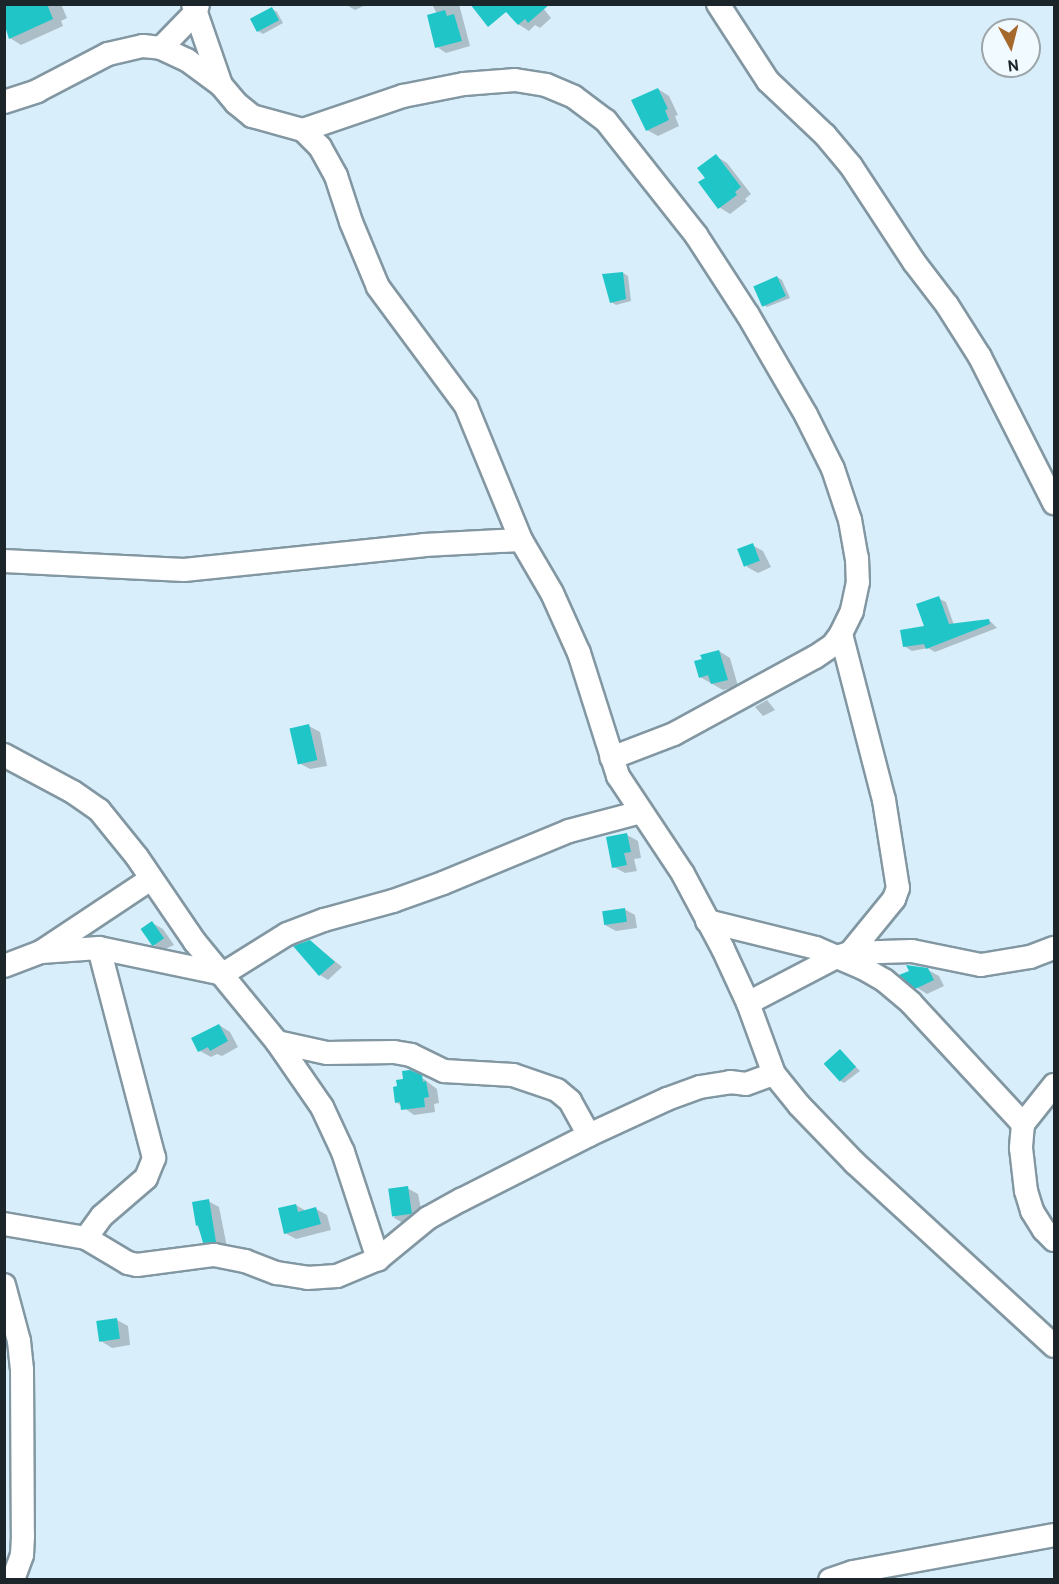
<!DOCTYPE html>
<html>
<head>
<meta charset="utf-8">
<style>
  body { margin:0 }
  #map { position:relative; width:1059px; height:1584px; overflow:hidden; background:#d8effb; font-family:Overpass,sans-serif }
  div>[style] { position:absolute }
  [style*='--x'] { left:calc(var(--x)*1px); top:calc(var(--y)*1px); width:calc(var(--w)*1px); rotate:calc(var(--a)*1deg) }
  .shadow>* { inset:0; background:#0003 }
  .building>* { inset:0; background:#20c5c8; transform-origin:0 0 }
  .roads { filter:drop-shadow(2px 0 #8297a2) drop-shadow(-2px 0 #8297a2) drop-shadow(0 2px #8297a2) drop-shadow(0 -2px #8297a2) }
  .minor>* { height:22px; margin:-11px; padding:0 11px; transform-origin:11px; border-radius:11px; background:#fff }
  span { translate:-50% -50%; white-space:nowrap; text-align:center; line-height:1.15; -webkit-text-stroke:4.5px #f1faff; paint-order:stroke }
  .frame { position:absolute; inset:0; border:6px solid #1c2529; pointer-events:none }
  .north { position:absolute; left:981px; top:18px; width:60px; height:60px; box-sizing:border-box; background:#f1faff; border:2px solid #9ca5a9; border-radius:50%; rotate:173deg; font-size:16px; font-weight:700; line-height:24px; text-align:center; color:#1c2529 }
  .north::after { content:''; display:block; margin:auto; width:21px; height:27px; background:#a6692c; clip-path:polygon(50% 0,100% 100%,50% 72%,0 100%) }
</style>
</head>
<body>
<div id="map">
  <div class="shadow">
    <i style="clip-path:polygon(4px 4px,61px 4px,67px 18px,61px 21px,63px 26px,21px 45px,10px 38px)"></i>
    <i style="clip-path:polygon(345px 4px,368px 4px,355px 10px)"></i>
    <i style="clip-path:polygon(432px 4px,459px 4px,470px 46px,446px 53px,437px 47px,437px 14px)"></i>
    <i style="clip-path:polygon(504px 8px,543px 8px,551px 18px,540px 28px,535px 25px,529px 31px,518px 24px)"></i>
    <i style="clip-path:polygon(272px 9px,277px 12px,283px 23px,263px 34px,258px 31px)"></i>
    <i style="clip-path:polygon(658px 89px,669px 96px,678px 115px,675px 116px,679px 126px,658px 136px,647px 130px)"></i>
    <i style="clip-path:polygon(716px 156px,727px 163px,751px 194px,745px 199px,747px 201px,730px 214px,719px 207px,707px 178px)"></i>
    <i style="clip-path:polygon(623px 273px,628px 276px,631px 301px,616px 305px,611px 302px)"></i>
    <i style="clip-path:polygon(777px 277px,782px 280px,790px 298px,767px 307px,762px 304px)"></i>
    <i style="clip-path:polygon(752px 545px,763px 551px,771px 567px,758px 573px,747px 567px)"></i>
    <i style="clip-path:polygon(938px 598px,946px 602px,954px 625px,989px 620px,997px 628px,935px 652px,928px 648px,912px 651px,904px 646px,926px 627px)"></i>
    <i style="clip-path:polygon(719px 651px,730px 658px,738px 686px,723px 690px,700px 677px)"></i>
    <i style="clip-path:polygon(767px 700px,775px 710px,763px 716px,755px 707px)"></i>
    <i style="clip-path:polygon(309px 726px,320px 732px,327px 766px,310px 769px,299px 763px)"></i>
    <i style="clip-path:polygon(627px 835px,638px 841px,641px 858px,634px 859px,637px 871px,625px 873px,614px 867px)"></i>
    <i style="clip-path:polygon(624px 909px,635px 915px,637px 928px,616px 931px,605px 925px)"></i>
    <i style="clip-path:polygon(152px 923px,163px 929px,174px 945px,163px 950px,152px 944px)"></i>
    <i style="clip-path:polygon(310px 941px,342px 967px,328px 980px,320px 975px)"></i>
    <i style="clip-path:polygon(928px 970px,939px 976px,944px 986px,927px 994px,916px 987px,911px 972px)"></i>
    <i style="clip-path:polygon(219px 1025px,230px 1032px,238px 1047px,222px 1056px,217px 1054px,211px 1057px,200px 1051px)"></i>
    <i style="clip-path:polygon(840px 1051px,860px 1071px,844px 1083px,839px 1080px)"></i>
    <i style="clip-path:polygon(421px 1077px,437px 1089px,439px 1103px,434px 1104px,435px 1112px,414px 1115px,396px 1102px)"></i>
    <i style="clip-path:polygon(407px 1188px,418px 1194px,423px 1219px,405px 1224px,394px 1218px)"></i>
    <i style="clip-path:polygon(208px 1201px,219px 1207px,227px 1247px,215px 1248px,204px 1242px,197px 1225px)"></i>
    <i style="clip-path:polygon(296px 1205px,306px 1211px,316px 1209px,327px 1215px,331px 1230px,296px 1239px,285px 1233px)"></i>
    <i style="clip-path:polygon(117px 1320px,128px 1326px,130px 1345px,112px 1348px,101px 1341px)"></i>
  </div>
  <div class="building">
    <i style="clip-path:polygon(4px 4px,47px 4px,53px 19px,9px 39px,4px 23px)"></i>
    <i style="clip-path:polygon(470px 4px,550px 4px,528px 23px,525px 19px,518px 25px,506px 12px,488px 27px)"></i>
    <i style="left:272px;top:7px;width:15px;height:25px;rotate:62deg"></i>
    <i style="clip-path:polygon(445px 10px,447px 16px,454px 14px,462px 41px,435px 48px,427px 15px)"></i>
    <i style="clip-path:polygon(658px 88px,668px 109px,665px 110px,669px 120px,646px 131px,631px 100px)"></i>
    <i style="clip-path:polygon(716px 154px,741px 187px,735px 192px,737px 195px,718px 209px,698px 182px,705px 178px,697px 168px)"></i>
    <i style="clip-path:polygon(623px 272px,626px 299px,610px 303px,602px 274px)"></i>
    <i style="left:777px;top:276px;width:22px;height:26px;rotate:66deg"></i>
    <i style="left:753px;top:543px;width:19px;height:17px;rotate:69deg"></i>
    <i style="clip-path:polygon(939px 596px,949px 624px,989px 619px,990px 624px,926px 649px,924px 644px,903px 647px,900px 630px,924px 626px,916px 604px)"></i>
    <i style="clip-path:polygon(719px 650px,728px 680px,711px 684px,708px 675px,699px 678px,694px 661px,702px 659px,700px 655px)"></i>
    <i style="left:309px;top:724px;width:37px;height:20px;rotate:77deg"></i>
    <i style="clip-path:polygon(627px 833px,631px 852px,624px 853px,627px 865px,612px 868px,606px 837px)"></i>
    <i style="left:625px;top:908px;width:14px;height:23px;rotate:82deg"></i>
    <i style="left:152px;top:921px;width:21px;height:14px;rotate:55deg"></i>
    <i style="clip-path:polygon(310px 940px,335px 962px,319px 976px,293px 946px)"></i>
    <i style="clip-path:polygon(906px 965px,928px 968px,934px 980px,915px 989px,899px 975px,909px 971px)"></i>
    <i style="clip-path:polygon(219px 1024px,228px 1041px,210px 1051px,208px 1047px,198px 1052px,191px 1038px)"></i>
    <i style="left:840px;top:1049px;width:24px;height:22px;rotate:48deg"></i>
    <i style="clip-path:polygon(410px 1070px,422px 1075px,423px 1082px,426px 1081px,429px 1097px,424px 1098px,425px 1107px,401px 1110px,400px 1102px,395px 1103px,393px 1087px,397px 1086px,396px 1080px,403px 1079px,402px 1071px)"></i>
    <i style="left:408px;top:1186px;width:28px;height:20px;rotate:82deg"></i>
    <i style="clip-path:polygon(209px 1199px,216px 1242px,203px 1243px,198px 1225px,196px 1226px,192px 1202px)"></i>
    <i style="clip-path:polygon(296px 1204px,298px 1212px,316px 1207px,321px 1224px,284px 1234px,278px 1208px)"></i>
    <i style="left:117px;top:1318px;width:21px;height:21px;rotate:82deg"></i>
  </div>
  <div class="roads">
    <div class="minor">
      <i style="--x:193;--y:4;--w:86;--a:70.9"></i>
      <i style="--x:718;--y:4;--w:92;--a:57"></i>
      <i style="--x:768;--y:81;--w:79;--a:43.5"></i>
      <i style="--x:825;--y:135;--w:40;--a:50"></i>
      <i style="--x:851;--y:166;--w:115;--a:56.7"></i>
      <i style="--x:914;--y:262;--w:54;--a:52.5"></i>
      <i style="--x:947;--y:305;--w:62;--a:57.6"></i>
      <i style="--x:980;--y:357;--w:164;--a:63.1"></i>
      <i style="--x:161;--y:48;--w:50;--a:-45.8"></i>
      <i style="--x:196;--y:12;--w:8;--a:-76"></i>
      <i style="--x:4;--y:102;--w:35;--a:-18"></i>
      <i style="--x:37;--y:91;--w:80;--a:-27.5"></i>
      <i style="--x:108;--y:54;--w:36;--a:-13"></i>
      <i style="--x:143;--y:46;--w:18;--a:6"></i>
      <i style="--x:161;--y:48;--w:29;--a:25"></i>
      <i style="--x:187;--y:60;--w:42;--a:36.3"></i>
      <i style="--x:221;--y:85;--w:23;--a:50"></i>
      <i style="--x:236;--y:103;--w:21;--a:39"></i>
      <i style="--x:252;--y:116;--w:53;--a:15.4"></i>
      <i style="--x:303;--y:130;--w:24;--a:45"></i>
      <i style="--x:320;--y:147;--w:33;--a:61"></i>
      <i style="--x:336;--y:176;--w:48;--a:71.9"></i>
      <i style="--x:351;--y:222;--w:70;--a:67.4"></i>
      <i style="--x:378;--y:287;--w:148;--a:53.5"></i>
      <i style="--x:466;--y:406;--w:145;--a:67.7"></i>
      <i style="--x:521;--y:540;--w:61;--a:59.7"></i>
      <i style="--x:552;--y:593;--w:66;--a:65.8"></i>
      <i style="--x:579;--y:653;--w:129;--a:72.4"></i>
      <i style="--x:618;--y:776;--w:118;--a:56.4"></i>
      <i style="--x:683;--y:874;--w:85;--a:61.9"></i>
      <i style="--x:723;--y:949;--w:60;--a:65.2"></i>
      <i style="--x:748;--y:1003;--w:76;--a:69.9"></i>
      <i style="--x:774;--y:1074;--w:40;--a:51"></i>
      <i style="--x:799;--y:1105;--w:81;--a:46"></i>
      <i style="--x:855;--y:1163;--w:270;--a:42.6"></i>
      <i style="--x:303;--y:130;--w:106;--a:-18.8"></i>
      <i style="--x:403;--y:96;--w:62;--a:-11.1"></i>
      <i style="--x:464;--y:84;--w:51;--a:-4.5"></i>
      <i style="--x:515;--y:80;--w:31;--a:9"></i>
      <i style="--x:546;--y:85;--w:30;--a:23"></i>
      <i style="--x:574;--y:97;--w:40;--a:37"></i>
      <i style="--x:606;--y:121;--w:145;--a:51.7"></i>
      <i style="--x:696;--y:235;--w:95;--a:57"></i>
      <i style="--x:748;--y:315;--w:116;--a:59.9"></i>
      <i style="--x:806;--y:415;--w:60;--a:63.4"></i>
      <i style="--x:833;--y:469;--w:54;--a:71.6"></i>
      <i style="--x:850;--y:520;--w:39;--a:80"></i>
      <i style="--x:857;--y:558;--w:24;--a:88"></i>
      <i style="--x:858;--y:582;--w:30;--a:102"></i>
      <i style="--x:852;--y:611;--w:25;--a:116"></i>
      <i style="--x:841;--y:634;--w:14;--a:126"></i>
      <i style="--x:833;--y:645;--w:22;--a:146"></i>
      <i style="--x:815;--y:657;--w:161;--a:151.4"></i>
      <i style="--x:674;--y:734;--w:67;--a:159.1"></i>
      <i style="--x:4;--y:561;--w:180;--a:2.9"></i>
      <i style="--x:184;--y:570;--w:241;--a:-5.9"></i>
      <i style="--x:424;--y:545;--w:97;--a:-3"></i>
      <i style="--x:841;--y:634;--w:171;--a:75.5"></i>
      <i style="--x:884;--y:800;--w:89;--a:81"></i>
      <i style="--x:898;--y:888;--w:12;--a:110"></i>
      <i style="--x:894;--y:899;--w:70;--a:129.2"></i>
      <i style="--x:4;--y:755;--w:78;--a:28.2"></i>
      <i style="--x:73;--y:792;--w:32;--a:35"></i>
      <i style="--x:99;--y:810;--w:60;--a:51"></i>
      <i style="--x:137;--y:857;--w:103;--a:55.7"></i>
      <i style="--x:195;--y:942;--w:129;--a:50.6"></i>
      <i style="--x:277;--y:1042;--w:79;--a:55.3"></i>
      <i style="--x:322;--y:1107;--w:50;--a:65"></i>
      <i style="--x:343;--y:1152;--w:113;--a:71.9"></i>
      <i style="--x:707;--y:921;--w:112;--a:13.9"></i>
      <i style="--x:816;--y:948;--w:51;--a:23.1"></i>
      <i style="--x:863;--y:968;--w:24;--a:30"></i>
      <i style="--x:884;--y:980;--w:35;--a:40"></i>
      <i style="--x:911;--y:1003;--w:165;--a:47.2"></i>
      <i style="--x:41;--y:952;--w:58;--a:-3.9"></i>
      <i style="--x:99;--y:948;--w:127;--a:11.8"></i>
      <i style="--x:223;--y:974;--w:75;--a:-32"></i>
      <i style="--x:287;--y:934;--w:40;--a:-21"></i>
      <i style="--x:324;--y:920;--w:72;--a:-15.4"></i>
      <i style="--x:393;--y:901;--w:53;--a:-19.8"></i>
      <i style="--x:443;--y:883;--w:136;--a:-22.4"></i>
      <i style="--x:569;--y:831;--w:74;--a:-14.8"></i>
      <i style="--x:4;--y:966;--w:40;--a:-21"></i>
      <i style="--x:41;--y:952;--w:132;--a:-33.6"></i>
      <i style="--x:748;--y:1003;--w:99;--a:-27.6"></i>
      <i style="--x:836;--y:957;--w:15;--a:-16"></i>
      <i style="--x:850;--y:953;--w:62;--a:-1.8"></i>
      <i style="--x:912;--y:951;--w:70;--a:11.5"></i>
      <i style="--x:981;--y:965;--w:50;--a:-9.3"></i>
      <i style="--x:1030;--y:957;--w:26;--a:-21"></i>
      <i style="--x:277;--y:1042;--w:51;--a:12.4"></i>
      <i style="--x:327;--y:1053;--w:67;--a:-0.9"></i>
      <i style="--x:394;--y:1052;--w:17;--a:10"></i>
      <i style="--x:411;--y:1055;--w:37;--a:26"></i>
      <i style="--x:444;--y:1071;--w:69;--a:3.3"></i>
      <i style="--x:513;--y:1075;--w:46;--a:18.8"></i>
      <i style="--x:557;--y:1090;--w:17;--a:40"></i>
      <i style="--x:570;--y:1101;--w:39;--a:61"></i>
      <i style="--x:1054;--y:1085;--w:50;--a:128.5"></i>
      <i style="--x:1023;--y:1124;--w:24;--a:95"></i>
      <i style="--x:1021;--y:1148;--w:43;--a:83.4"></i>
      <i style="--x:1026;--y:1191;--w:21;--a:73"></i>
      <i style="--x:1032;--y:1211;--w:22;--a:58"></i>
      <i style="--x:1044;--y:1230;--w:14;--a:45"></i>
      <i style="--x:4;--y:1224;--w:83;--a:9.7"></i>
      <i style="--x:86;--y:1238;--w:49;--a:30.8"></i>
      <i style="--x:128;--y:1263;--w:9;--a:13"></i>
      <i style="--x:137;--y:1265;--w:78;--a:-7.4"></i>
      <i style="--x:214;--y:1255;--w:32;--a:11"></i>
      <i style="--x:245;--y:1261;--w:34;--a:21"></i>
      <i style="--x:277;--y:1273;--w:30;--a:9"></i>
      <i style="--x:307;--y:1278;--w:30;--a:-4"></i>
      <i style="--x:337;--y:1276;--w:44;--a:-22.5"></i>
      <i style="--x:378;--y:1259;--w:65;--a:-39.4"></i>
      <i style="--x:428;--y:1218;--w:38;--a:-29"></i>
      <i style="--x:461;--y:1200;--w:144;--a:-26.9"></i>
      <i style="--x:589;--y:1135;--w:86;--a:-24.8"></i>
      <i style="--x:667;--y:1099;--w:35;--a:-20"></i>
      <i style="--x:700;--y:1087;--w:30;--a:-9"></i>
      <i style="--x:730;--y:1082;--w:16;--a:7"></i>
      <i style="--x:746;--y:1084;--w:30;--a:-20"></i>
      <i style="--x:86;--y:1238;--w:27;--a:-54"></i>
      <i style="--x:102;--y:1216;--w:58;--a:-40.8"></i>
      <i style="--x:146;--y:1178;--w:22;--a:-68"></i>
      <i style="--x:154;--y:1158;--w:217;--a:-104.7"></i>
      <i style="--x:4;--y:1285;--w:58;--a:75"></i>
      <i style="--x:19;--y:1341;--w:29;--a:84"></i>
      <i style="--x:22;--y:1370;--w:166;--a:89.7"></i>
      <i style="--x:23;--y:1536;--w:19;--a:93"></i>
      <i style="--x:22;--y:1555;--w:27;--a:110"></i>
      <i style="--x:830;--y:1580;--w:24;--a:-19"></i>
      <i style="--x:853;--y:1572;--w:204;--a:-10.4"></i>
    </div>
  </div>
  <div class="frame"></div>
  <div class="north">N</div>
</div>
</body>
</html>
